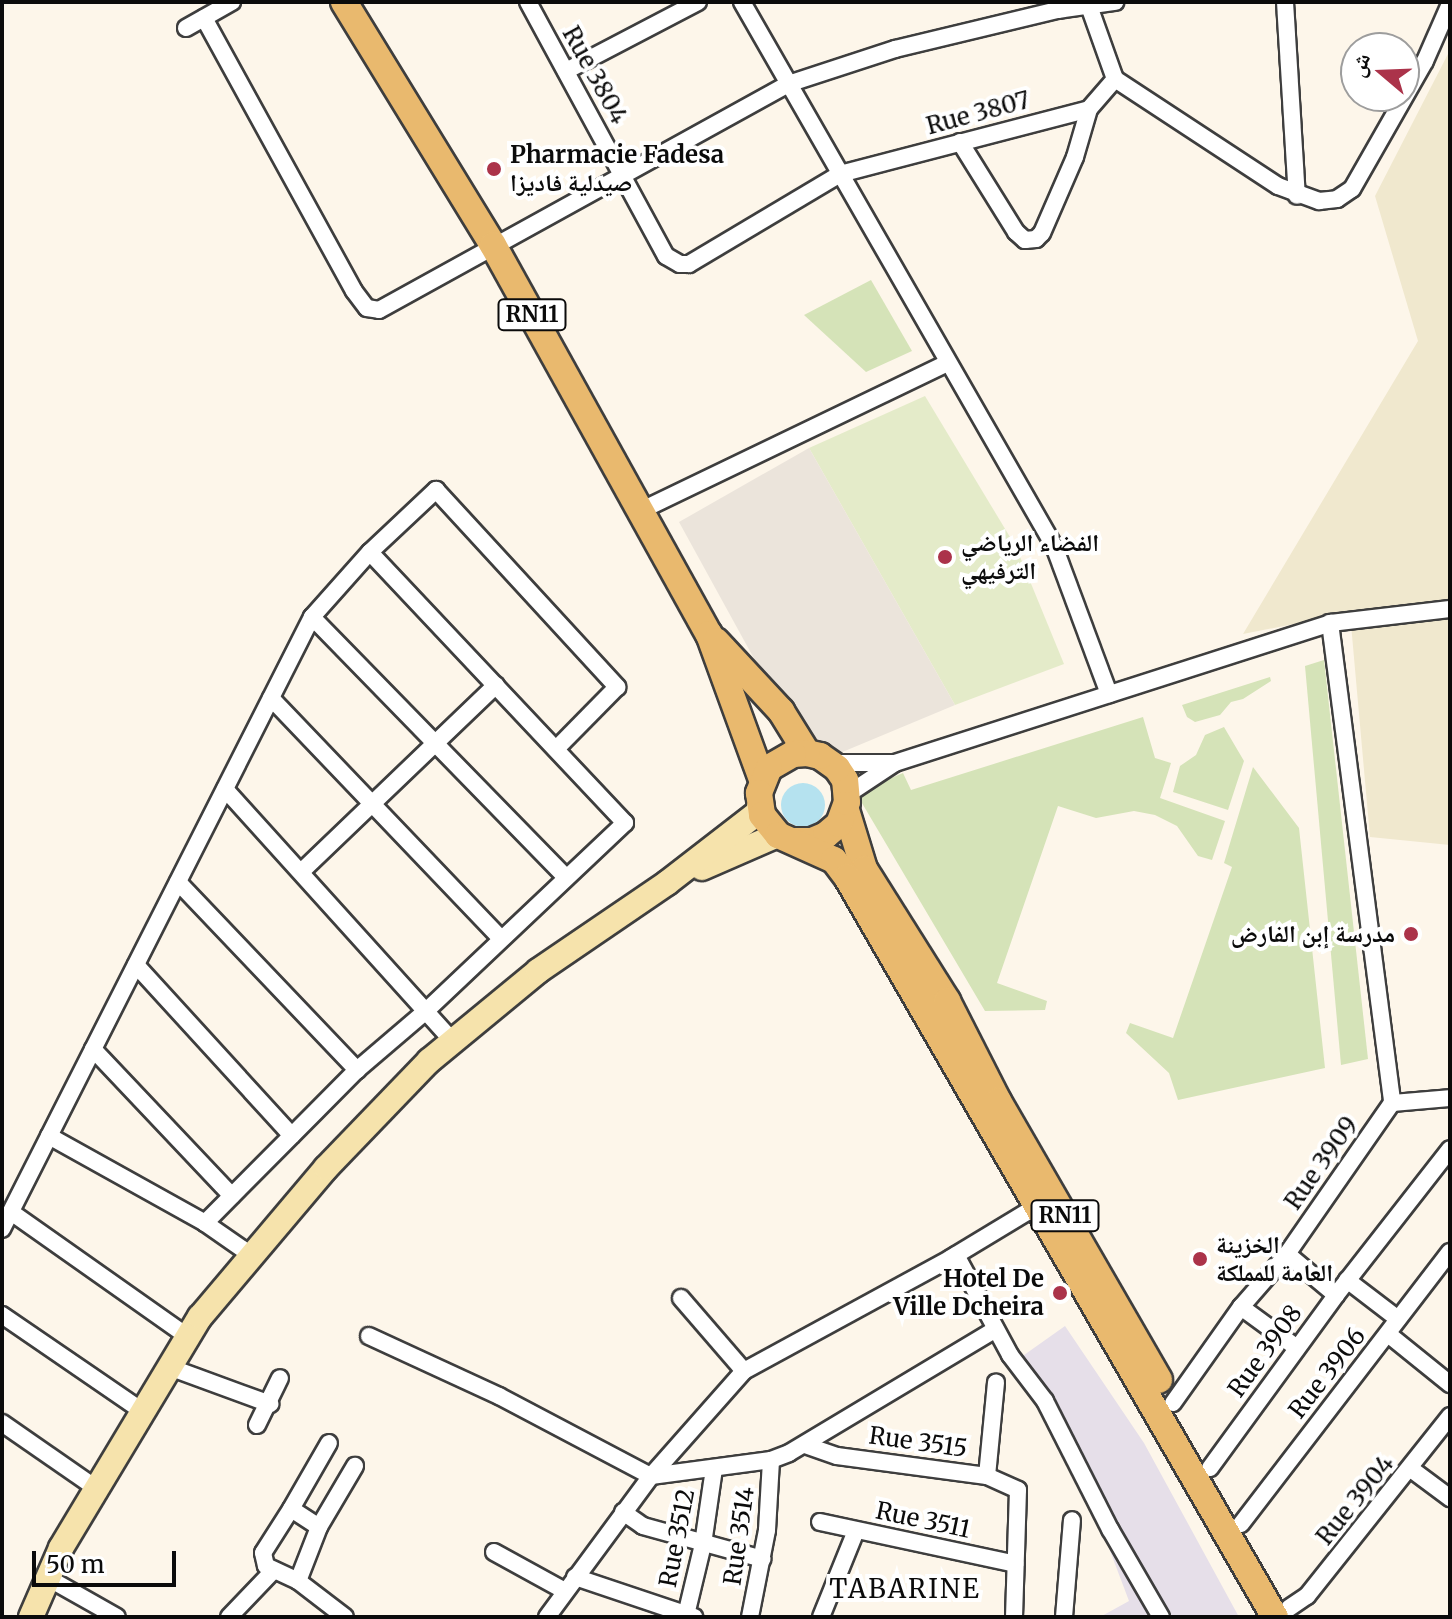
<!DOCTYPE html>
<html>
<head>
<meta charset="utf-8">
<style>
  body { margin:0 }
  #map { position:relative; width:1452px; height:1619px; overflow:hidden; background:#fdf6ea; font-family:Merriweather,"Noto Naskh Arabic",serif }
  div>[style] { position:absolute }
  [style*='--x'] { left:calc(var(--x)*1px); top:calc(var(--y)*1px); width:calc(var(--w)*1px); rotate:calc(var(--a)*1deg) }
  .industrial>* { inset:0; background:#e6dfe9 }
  .farmland>* { inset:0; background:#f0e8ce }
  .green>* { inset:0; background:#d5e3b8 }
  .pitch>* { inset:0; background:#e4ebc9 }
  .plaza>* { inset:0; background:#ebe4db }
  .water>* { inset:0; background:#b5e2ef }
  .round { border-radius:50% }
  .roads { filter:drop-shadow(2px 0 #3e3e3e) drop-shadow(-2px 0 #3e3e3e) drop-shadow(0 2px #3e3e3e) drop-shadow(0 -2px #3e3e3e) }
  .street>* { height:16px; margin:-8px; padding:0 8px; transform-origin:8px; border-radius:8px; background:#fff }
  .secondary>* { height:24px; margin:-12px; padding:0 12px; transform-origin:12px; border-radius:12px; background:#f6e3ac }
  .primary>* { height:26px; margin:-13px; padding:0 13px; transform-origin:13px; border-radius:13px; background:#e9b96e }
  .dots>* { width:22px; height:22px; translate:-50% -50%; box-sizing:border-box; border:4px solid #fff; border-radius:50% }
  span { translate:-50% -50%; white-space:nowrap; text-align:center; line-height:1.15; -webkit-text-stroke:8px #fff; paint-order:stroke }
  .shield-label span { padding:2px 6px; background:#fff; border:2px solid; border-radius:6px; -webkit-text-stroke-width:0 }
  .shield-label { font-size:22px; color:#0b0b0b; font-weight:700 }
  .street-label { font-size:24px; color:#0b0b0b }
  .poi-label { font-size:24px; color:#0b0b0b; font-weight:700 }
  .left { translate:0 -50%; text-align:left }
  .right { translate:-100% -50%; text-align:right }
  .neighbourhood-label { font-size:26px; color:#0b0b0b; letter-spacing:2px }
  .frame { position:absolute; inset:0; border:4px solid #0b0b0b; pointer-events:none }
  .north { position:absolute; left:1340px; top:32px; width:80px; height:80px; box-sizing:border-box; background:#fff; border:2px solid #9d9d9d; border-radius:50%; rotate:289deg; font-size:22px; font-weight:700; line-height:32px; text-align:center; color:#0b0b0b }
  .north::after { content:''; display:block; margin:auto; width:28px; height:36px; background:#ab334a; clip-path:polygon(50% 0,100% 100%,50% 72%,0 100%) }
  .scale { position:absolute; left:32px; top:1551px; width:144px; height:36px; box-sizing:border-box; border:4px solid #0b0b0b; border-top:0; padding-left:10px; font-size:24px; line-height:28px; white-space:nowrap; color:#0b0b0b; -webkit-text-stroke:6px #fff; paint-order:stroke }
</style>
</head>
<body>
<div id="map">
  <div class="industrial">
    <i style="clip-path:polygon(1065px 1326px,1144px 1443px,1239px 1617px,1100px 1617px,1129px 1601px,1098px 1519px,1017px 1360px)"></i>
  </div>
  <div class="farmland">
    <i style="clip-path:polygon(1450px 50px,1450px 845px,1370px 837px,1350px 613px,1243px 634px,1418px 341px,1375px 196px)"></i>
  </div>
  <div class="green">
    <i style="clip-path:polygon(871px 280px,912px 351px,866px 372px,804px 315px)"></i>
    <i style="clip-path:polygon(1324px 660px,1368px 1059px,1341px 1065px,1305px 666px)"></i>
    <i style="clip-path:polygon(1270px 677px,1271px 681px,1243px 699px,1231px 702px,1220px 715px,1195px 722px,1187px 717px,1182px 705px)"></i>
    <i style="clip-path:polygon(1143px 717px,1155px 758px,1171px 763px,1160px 798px,1225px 821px,1212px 860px,1198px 856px,1177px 826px,1155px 815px,1134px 811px,1096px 818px,1058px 806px,997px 983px,1047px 1001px,1045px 1010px,985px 1011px,856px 793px,903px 773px,911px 790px)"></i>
    <i style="clip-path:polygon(1224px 727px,1244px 761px,1228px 810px,1173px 792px,1180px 766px,1196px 755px,1205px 735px)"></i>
    <i style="clip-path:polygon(1253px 767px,1299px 828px,1325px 1068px,1178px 1100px,1169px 1073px,1126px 1033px,1130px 1023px,1173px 1038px,1232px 867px,1224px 863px)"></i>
  </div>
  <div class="pitch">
    <i style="clip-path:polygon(925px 396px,1016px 547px,1064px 664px,955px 705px,809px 448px)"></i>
  </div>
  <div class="plaza">
    <i style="clip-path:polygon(809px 448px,955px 705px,840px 753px,827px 753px,796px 735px,679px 522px)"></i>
  </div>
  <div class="water">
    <i class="round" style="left:781px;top:783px;width:44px;height:44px"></i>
  </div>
  <div class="roads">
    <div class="street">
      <i style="--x:528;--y:2;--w:289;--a:61.5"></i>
      <i style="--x:666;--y:256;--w:16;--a:30"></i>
      <i style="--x:680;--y:264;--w:9;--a:0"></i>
      <i style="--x:689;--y:264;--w:176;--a:-30.8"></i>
      <i style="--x:840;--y:174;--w:257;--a:-14.6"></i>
      <i style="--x:1089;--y:109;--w:40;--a:-49"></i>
      <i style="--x:742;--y:2;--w:627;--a:60.16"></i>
      <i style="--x:1054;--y:546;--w:158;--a:69.6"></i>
      <i style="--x:1285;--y:2;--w:194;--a:86.5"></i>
      <i style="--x:1089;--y:6;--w:77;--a:70.4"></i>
      <i style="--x:1115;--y:79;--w:195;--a:33.3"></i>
      <i style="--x:1278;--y:186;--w:44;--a:20.1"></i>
      <i style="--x:1319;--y:201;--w:18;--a:-6"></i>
      <i style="--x:1337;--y:199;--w:18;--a:-34"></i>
      <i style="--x:1352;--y:189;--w:147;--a:-60.3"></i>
      <i style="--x:1425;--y:61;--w:62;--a:-66.3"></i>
      <i style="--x:204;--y:18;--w:311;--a:61.2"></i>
      <i style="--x:354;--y:291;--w:21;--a:53"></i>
      <i style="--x:367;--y:308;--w:12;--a:9"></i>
      <i style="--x:379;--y:310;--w:467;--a:-28.9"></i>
      <i style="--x:788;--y:84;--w:113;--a:-18.1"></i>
      <i style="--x:895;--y:49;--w:168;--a:-13.5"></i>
      <i style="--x:1058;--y:10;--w:58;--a:-8"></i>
      <i style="--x:186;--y:28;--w:53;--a:-29.5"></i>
      <i style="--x:566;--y:71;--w:149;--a:-27.6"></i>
      <i style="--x:960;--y:142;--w:106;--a:58.1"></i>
      <i style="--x:1016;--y:232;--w:12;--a:42"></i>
      <i style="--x:1025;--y:240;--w:11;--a:-5"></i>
      <i style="--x:1036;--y:239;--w:8;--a:-45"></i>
      <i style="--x:1042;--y:233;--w:83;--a:-66.5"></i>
      <i style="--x:1075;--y:157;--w:50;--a:-73.7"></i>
      <i style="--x:642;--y:510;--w:339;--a:-25.7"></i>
      <i style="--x:312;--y:617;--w:363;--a:45.7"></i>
      <i style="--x:1330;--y:623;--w:484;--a:82.6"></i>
      <i style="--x:271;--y:698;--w:333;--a:46.3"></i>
      <i style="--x:832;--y:763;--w:62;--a:0"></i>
      <i style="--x:225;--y:789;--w:340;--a:47.9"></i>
      <i style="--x:848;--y:794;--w:56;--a:-33.4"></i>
      <i style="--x:895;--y:763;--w:457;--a:-17.8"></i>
      <i style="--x:1330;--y:623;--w:121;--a:-6.7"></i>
      <i style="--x:301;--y:872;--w:270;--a:-43.8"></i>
      <i style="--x:178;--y:882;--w:260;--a:46.4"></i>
      <i style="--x:136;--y:965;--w:231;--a:47.6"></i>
      <i style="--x:93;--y:1049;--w:202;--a:46.6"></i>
      <i style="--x:1392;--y:1103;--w:58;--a:-4.9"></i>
      <i style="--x:49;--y:1136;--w:179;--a:29.1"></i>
      <i style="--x:205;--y:1223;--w:56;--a:34.8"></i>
      <i style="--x:11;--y:1212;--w:217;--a:35.2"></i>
      <i style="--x:205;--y:1223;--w:216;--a:-45.2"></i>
      <i style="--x:357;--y:1070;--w:91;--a:-40.5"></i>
      <i style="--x:426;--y:1011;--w:274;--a:-43.4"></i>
      <i style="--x:625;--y:823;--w:372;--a:-133.3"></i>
      <i style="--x:2;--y:1229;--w:686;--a:-63.14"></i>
      <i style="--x:312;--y:617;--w:87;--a:-48.3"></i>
      <i style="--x:370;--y:552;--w:91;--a:-43.2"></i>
      <i style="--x:436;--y:490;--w:268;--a:47.4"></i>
      <i style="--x:617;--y:687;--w:87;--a:134.5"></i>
      <i style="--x:1287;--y:1254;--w:64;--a:39.9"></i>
      <i style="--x:956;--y:1255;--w:114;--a:61.6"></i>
      <i style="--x:1010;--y:1355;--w:58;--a:52.7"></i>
      <i style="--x:1045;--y:1401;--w:144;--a:63.1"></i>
      <i style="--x:1110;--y:1529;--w:102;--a:59.9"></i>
      <i style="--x:1347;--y:1280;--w:64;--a:37.4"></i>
      <i style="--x:681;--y:1298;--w:96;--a:49.2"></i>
      <i style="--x:1241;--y:1307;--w:69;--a:36.2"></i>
      <i style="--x:2;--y:1315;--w:170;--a:34.4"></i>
      <i style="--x:1388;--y:1334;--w:80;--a:38.9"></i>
      <i style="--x:369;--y:1336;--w:143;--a:24.8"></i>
      <i style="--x:499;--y:1396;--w:172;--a:27.8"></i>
      <i style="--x:651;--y:1476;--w:121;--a:-7.6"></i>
      <i style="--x:771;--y:1460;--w:19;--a:-21"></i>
      <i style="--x:789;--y:1453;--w:241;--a:-30.9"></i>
      <i style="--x:169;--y:1367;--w:108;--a:20.1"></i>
      <i style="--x:1173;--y:1403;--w:118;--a:-54.7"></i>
      <i style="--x:1241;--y:1307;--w:70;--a:-49"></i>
      <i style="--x:1287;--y:1254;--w:184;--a:-55.2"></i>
      <i style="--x:2;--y:1423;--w:114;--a:34.7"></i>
      <i style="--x:257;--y:1425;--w:52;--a:-63.9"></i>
      <i style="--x:805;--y:1445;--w:34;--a:19"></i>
      <i style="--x:837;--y:1456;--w:151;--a:7.6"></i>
      <i style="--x:987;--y:1476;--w:34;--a:24"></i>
      <i style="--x:1018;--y:1490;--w:127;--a:91.8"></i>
      <i style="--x:1210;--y:1468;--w:214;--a:-53.9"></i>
      <i style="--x:1336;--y:1295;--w:185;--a:-52"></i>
      <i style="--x:1411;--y:1469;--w:49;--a:36.6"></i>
      <i style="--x:987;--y:1476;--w:94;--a:-84.5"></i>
      <i style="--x:291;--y:1509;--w:52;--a:122.5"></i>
      <i style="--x:263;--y:1553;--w:13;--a:77"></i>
      <i style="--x:266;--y:1566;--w:35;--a:25"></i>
      <i style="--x:298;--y:1581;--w:59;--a:37.5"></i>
      <i style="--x:623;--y:1512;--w:24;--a:35"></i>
      <i style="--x:643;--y:1526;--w:124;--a:15.4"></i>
      <i style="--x:820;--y:1522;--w:200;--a:12.1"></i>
      <i style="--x:1241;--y:1524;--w:343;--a:-52.5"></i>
      <i style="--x:319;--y:1527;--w:33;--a:-147"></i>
      <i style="--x:291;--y:1509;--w:76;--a:-60.1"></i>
      <i style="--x:494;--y:1552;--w:81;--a:28.8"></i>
      <i style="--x:575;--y:1577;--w:126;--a:18.6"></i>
      <i style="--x:48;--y:1578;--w:79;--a:29.5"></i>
      <i style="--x:298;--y:1581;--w:58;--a:-68.7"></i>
      <i style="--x:319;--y:1527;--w:71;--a:-59.5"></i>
      <i style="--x:1289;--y:1608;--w:22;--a:-34"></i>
      <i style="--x:1307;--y:1596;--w:230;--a:-51.5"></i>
      <i style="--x:686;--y:1615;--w:73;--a:-76.5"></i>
      <i style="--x:703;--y:1544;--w:76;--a:-81.7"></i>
      <i style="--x:229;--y:1617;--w:64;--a:-46.3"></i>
      <i style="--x:547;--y:1617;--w:175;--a:-53.6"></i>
      <i style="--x:651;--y:1476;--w:140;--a:-48.5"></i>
      <i style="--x:744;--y:1371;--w:236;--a:-28.6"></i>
      <i style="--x:951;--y:1258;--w:100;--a:-31.2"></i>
      <i style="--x:750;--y:1617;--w:89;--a:-78.9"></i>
      <i style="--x:767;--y:1530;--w:70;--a:-86.7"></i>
      <i style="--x:821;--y:1617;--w:93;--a:-67.9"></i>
      <i style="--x:1064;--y:1617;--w:97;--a:-85.3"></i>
    </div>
    <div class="secondary">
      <i style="--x:702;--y:868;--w:83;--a:-23.5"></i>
      <i style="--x:31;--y:1617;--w:75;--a:-66.5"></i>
      <i style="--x:61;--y:1548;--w:270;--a:-59"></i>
      <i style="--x:200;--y:1317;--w:195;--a:-49.8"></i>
      <i style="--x:326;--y:1168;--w:149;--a:-46.1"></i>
      <i style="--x:429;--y:1061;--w:141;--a:-39.5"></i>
      <i style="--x:538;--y:971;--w:156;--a:-34.3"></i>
      <i style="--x:667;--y:883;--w:118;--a:-37.7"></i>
      <i style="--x:760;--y:811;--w:4;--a:-104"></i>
    </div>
    <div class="primary">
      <i style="--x:344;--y:2;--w:285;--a:58.5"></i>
      <i style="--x:493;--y:245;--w:445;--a:61"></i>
      <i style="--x:709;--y:634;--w:155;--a:70"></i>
      <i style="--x:716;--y:641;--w:96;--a:47.1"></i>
      <i style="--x:781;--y:711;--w:49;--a:58.2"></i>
      <i style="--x:846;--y:810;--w:62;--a:73"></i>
      <i style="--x:864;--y:869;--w:156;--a:57.8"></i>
      <i style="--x:947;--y:1001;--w:112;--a:63"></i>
      <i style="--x:998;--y:1101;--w:322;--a:60"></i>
      <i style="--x:795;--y:841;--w:17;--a:0"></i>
      <i style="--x:812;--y:841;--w:15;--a:-23"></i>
      <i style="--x:826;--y:835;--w:17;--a:-40"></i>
      <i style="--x:839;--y:824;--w:23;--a:-70"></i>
      <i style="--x:847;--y:802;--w:22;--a:-95"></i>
      <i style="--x:845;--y:780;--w:14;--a:-124"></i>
      <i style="--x:837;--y:768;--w:21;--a:-145"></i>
      <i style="--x:820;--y:756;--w:13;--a:-167"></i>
      <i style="--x:807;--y:753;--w:14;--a:176"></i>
      <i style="--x:793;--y:754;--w:28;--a:150"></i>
      <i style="--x:769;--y:768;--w:27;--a:112"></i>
      <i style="--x:759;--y:793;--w:22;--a:82"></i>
      <i style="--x:762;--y:815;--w:26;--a:51"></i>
      <i style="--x:778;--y:835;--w:61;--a:24.1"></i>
      <i style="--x:834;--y:860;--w:21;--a:53"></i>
      <i style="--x:847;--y:877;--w:855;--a:59.96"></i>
    </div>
  </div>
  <div class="dots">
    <i style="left:494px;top:169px;background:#ab334a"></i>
    <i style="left:945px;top:557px;background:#ab334a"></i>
    <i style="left:1411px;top:934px;background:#ab334a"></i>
    <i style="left:1200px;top:1259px;background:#ab334a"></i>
    <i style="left:1060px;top:1293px;background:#ab334a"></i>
  </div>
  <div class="shield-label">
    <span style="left:532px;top:315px">RN11</span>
    <span style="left:1065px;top:1216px">RN11</span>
  </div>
  <div class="street-label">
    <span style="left:595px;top:75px;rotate:61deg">Rue 3804</span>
    <span style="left:978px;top:113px;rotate:-15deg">Rue 3807</span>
    <span style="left:1321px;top:1163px;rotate:-55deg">Rue 3909</span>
    <span style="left:1265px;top:1351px;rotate:-54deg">Rue 3908</span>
    <span style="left:1327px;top:1373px;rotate:-52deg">Rue 3906</span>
    <span style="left:918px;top:1442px;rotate:8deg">Rue 3515</span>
    <span style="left:1355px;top:1500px;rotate:-51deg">Rue 3904</span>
    <span style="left:923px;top:1520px;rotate:12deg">Rue 3511</span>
    <span style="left:739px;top:1536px;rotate:-82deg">Rue 3514</span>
    <span style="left:677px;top:1538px;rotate:-79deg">Rue 3512</span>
  </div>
  <div class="poi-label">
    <span class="left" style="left:510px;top:169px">Pharmacie Fadesa<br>صيدلية فاديزا</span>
    <span class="left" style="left:961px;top:557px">الفضاء الرياضي<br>الترفيهي</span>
    <span class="right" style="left:1395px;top:934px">مدرسة إبن الفارض</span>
    <span class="left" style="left:1216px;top:1259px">الخزينة<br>العامة للمملكة</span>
    <span class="right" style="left:1044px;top:1293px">Hotel De<br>Ville Dcheira</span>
  </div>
  <div class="neighbourhood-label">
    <span style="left:905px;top:1589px">TABARINE</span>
  </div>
  <div class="frame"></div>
  <div class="north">ش</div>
  <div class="scale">50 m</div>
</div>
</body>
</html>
